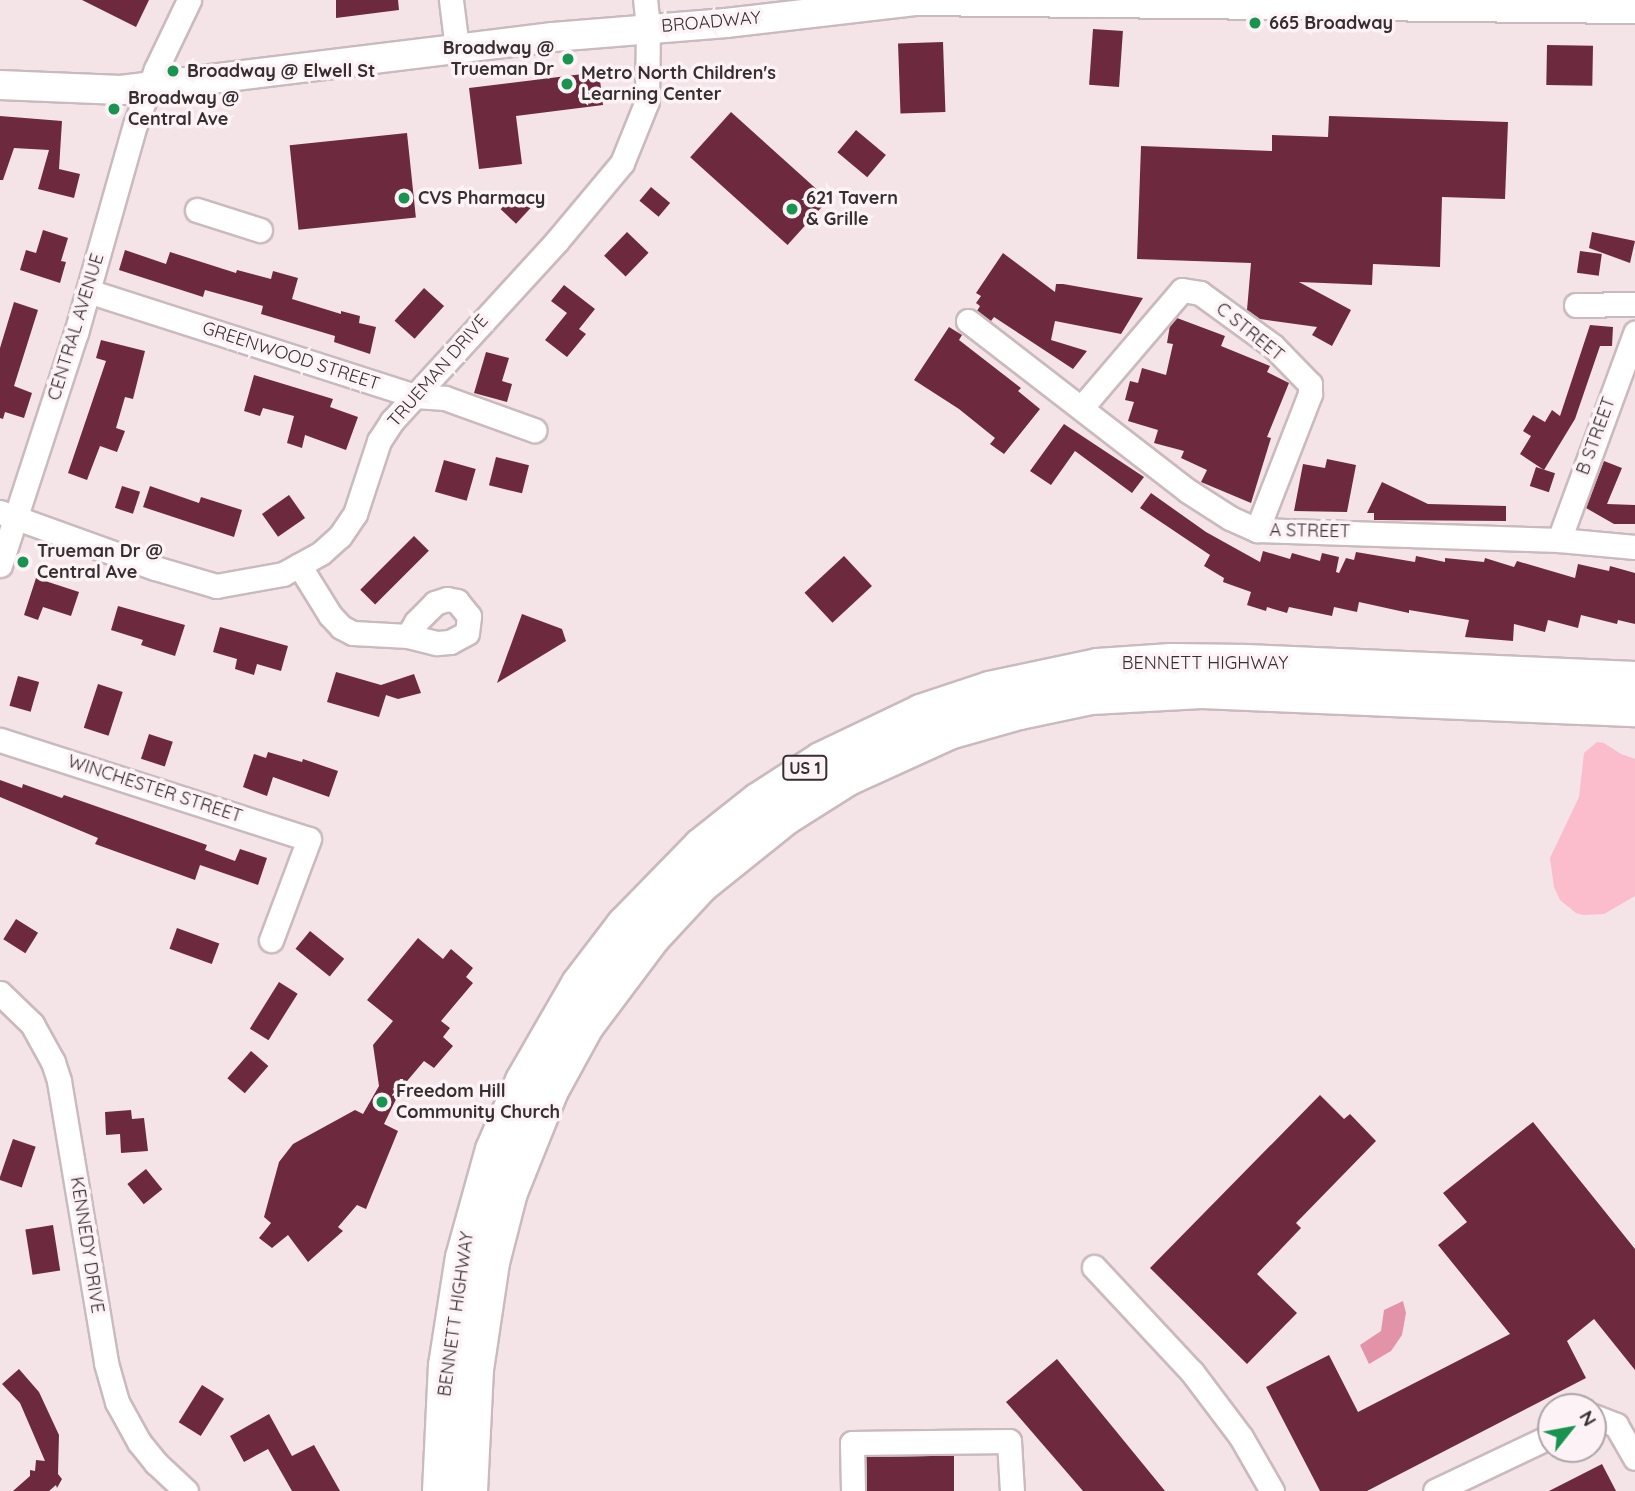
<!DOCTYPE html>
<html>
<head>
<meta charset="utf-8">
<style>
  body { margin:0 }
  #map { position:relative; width:1635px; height:1491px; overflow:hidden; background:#f4e4e8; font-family:Quicksand,sans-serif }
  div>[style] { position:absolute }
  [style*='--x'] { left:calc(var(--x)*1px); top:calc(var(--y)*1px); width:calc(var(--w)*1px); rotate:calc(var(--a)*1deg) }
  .green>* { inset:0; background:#fbbccb }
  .water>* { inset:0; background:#e393a8 }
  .building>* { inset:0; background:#6d2a3f; transform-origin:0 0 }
  .roads { filter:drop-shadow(2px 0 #cababe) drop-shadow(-2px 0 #cababe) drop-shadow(0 2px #cababe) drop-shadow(0 -2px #cababe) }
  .minor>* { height:23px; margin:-11.5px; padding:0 11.5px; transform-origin:11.5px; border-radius:11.5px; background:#fff }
  .major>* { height:28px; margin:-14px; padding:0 14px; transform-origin:14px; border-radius:14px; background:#fff }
  .highway>* { height:33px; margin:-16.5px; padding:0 16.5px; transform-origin:16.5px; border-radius:16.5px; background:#fff }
  .dots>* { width:19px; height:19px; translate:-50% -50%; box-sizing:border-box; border:4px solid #fdf3f6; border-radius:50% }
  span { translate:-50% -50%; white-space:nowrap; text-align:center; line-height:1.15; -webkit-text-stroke:7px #fdf3f6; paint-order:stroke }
  .shield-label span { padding:2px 5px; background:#fdf3f6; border:2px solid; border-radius:5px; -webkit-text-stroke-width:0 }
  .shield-label { font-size:16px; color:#352f30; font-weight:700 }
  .street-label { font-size:18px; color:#352f30 }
  .poi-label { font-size:18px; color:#352f30; font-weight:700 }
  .left { translate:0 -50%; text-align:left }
  .right { translate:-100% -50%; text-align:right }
  .north { position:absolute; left:1537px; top:1393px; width:70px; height:70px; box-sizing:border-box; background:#fdf3f6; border:2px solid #ada5a7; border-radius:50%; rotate:59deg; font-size:19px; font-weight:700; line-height:28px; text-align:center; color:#352f30 }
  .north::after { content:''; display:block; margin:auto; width:24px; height:32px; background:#189450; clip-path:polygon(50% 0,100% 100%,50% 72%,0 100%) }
</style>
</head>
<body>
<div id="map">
  <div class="green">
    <i style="clip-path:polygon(1597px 742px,1604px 743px,1621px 754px,1635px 759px,1635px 896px,1604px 914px,1583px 915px,1576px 913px,1560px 900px,1554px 887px,1550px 858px,1579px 797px,1584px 753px)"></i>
  </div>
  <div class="water">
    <i style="clip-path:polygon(1403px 1301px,1406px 1313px,1402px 1335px,1391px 1351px,1369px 1364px,1360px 1345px,1381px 1331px,1384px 1310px)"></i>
  </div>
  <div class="building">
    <i style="clip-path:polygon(82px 0,149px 0,136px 27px)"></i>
    <i style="clip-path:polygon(336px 0,398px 0,399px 10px,336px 18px)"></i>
    <i style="left:1093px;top:29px;width:30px;height:56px;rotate:4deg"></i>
    <i style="left:943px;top:42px;width:70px;height:45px;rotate:88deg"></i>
    <i style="left:1547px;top:45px;width:46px;height:40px;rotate:1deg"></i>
    <i style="clip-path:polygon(599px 72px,603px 105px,516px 116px,522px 164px,479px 169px,469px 88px)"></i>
    <i style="left:731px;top:112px;width:131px;height:61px;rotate:42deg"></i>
    <i style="clip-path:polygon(0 116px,62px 121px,59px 169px,80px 174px,74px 198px,38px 189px,49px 150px,14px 148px,3px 180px,0 180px)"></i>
    <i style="clip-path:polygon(1329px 116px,1508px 122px,1505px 199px,1442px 197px,1440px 267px,1373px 264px,1372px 285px,1299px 282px,1351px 310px,1332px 346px,1312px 335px,1317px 327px,1260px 319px,1247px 310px,1251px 263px,1137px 259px,1141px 146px,1272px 151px,1272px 135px,1328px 137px)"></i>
    <i style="left:856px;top:130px;width:39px;height:29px;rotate:40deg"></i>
    <i style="left:407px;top:133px;width:85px;height:118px;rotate:84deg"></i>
    <i style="left:651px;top:187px;width:25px;height:18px;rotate:40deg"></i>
    <i style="left:515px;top:194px;width:21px;height:21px;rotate:43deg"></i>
    <i style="clip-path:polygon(43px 230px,68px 238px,61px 261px,66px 262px,60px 283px,20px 270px,26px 250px,36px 253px)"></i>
    <i style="left:627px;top:232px;width:30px;height:33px;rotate:44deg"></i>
    <i style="clip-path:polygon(1592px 232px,1635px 241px,1630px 263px,1589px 248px)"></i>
    <i style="clip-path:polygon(125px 250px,166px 264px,170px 252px,236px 273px,237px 270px,271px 279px,273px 271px,298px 278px,292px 299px,341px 314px,341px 311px,360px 316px,359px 323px,376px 327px,370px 354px,334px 342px,335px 336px,261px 314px,263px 306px,205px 290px,203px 297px,119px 270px)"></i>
    <i style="left:1580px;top:251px;width:22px;height:22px;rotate:8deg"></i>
    <i style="clip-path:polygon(1003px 253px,1055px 292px,1056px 284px,1063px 284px,1143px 298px,1121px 334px,1055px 321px,1051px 340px,1087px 351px,1073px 369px,994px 317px,991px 321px,977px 311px,980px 306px,976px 303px,981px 296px,976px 293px)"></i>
    <i style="clip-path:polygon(564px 285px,595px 309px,579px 329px,586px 334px,567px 357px,545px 340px,567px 313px,551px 301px)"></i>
    <i style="left:424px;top:288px;width:27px;height:44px;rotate:42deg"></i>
    <i style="clip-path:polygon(14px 302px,38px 310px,14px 386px,32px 393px,24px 418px,5px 412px,3px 419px,0 418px,0 348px)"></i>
    <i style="clip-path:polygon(1177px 318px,1225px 336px,1221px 346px,1270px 366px,1267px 372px,1289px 383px,1267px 437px,1271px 438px,1251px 503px,1201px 482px,1207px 470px,1181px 458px,1184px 451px,1154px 443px,1158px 430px,1128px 421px,1134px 402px,1125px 400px,1130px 381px,1138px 383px,1142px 368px,1166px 375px,1173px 344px,1167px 343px,1170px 325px)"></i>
    <i style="clip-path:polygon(1590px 325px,1613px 327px,1612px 346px,1600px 346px,1575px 419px,1544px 470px,1520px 454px,1531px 436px,1523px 431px,1533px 415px,1545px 422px,1552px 410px,1560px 416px)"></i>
    <i style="clip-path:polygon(949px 327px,962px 335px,959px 340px,1021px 388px,1018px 391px,1040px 409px,1004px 454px,990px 444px,995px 438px,959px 409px,914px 380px)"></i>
    <i style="clip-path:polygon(101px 340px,145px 351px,133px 399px,125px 397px,116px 428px,125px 431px,117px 452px,100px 446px,87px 480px,68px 473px,106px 361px,96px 358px)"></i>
    <i style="clip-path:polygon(486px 352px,509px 358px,502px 381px,512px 384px,507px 402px,474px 393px)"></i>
    <i style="clip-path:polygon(254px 375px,333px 399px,330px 407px,358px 417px,346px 450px,305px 435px,302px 448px,287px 443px,294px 416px,263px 408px,260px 416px,244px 411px)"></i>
    <i style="clip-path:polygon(1064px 424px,1144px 477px,1132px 493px,1075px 451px,1051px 485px,1030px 471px)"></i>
    <i style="left:496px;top:457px;width:34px;height:29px;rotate:14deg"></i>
    <i style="clip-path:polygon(1327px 459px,1356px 465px,1347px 512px,1294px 511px,1303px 464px,1325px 468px)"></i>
    <i style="left:444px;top:460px;width:33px;height:33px;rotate:16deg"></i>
    <i style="clip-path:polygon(1604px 461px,1622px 468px,1607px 504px,1635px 505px,1635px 524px,1614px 524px,1586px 508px)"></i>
    <i style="left:1536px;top:467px;width:20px;height:20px;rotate:18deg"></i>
    <i style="clip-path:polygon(1382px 482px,1428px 504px,1506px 506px,1506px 521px,1374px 520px,1374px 513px,1367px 513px)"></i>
    <i style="left:122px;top:486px;width:19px;height:23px;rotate:18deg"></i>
    <i style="clip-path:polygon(150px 486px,199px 503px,201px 497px,242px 510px,234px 537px,143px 507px)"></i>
    <i style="clip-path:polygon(1151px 493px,1206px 532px,1260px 562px,1263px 551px,1290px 559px,1292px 553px,1320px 561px,1322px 553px,1339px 557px,1336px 572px,1339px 573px,1346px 558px,1354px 560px,1356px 552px,1415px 562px,1416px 556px,1445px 562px,1445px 558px,1484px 562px,1485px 558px,1514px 567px,1517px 561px,1575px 578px,1578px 564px,1609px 571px,1610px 566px,1635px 573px,1635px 624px,1618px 620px,1617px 624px,1581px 615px,1578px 628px,1548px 620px,1545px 632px,1514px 624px,1513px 641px,1465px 637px,1469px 620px,1409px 610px,1409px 613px,1359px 602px,1357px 612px,1334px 607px,1332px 616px,1289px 607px,1287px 613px,1267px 607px,1266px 611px,1247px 605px,1251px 592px,1223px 582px,1224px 578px,1204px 566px,1210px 555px,1140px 508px)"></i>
    <i style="left:289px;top:495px;width:28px;height:33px;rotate:55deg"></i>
    <i style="left:414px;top:536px;width:21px;height:76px;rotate:45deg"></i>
    <i style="left:844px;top:556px;width:41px;height:54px;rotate:47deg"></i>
    <i style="clip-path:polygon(36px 578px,79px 592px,71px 616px,43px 607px,38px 620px,24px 615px)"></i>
    <i style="clip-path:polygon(118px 606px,185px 625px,175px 656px,141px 645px,143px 640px,111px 630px)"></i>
    <i style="clip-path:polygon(522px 614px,562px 629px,566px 641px,497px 683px)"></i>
    <i style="clip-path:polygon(220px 627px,288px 646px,281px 671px,257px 664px,254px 675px,235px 669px,237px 659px,213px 652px)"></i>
    <i style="clip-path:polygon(336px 672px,381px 685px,414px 674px,421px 693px,398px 699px,386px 695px,379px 717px,327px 702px)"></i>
    <i style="left:18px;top:676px;width:22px;height:31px;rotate:16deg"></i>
    <i style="left:98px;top:684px;width:26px;height:46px;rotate:18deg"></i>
    <i style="left:149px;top:734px;width:25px;height:26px;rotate:18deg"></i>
    <i style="clip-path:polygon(268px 752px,302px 762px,303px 759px,338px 771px,329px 797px,273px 777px,267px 796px,243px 787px,254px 754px,266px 758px)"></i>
    <i style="clip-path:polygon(0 780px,22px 788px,23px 784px,62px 798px,64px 795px,207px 845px,205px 850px,235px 861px,240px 849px,267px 858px,258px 885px,200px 865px,195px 880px,95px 844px,98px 838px,0 797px)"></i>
    <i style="left:16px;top:919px;width:26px;height:24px;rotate:32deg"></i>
    <i style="left:177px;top:928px;width:45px;height:22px;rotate:20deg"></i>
    <i style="left:310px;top:931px;width:44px;height:23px;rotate:39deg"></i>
    <i style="clip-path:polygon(418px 938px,443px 959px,451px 949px,473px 968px,466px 977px,473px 983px,441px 1021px,450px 1028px,443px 1037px,453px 1046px,434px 1068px,424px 1061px,402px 1087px,384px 1124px,398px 1131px,366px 1209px,357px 1205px,338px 1227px,343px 1231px,308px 1262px,288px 1235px,272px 1248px,259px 1238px,271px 1223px,264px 1217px,279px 1162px,293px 1144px,355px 1110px,363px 1114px,379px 1086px,373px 1045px,393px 1021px,367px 1000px)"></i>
    <i style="left:279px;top:982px;width:22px;height:55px;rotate:32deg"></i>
    <i style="left:251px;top:1051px;width:23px;height:36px;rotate:41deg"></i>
    <i style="clip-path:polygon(1320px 1095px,1344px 1119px,1350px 1114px,1376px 1141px,1296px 1223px,1301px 1228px,1257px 1274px,1297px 1313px,1247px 1364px,1150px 1268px)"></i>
    <i style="clip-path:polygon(131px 1110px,132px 1119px,144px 1118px,148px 1151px,121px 1153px,120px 1134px,106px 1135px,105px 1112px)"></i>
    <i style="clip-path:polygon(1533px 1122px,1635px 1249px,1635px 1370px,1594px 1319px,1567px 1341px,1586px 1378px,1367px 1491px,1320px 1491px,1266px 1387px,1329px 1355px,1358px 1412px,1510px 1334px,1438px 1245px,1467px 1222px,1443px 1193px)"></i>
    <i style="left:13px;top:1139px;width:24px;height:43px;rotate:19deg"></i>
    <i style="left:146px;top:1169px;width:26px;height:24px;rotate:51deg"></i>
    <i style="left:53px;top:1225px;width:46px;height:28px;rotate:81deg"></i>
    <i style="clip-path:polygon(1057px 1359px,1165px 1491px,1083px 1491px,1006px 1402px)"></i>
    <i style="clip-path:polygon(19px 1369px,39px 1392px,59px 1435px,58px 1474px,62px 1479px,57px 1488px,56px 1485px,49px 1491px,13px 1491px,30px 1476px,30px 1470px,35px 1471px,36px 1460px,45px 1461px,20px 1403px,2px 1384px)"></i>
    <i style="left:202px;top:1385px;width:26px;height:44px;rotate:32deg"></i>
    <i style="clip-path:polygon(269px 1414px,292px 1456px,314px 1445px,340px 1491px,292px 1491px,268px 1449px,244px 1462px,230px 1436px)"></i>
    <i style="left:954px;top:1456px;width:35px;height:88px;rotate:90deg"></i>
    <i style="clip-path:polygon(1602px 1464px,1616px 1491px,1549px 1491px)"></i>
  </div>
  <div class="roads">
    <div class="minor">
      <i style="--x:451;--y:0;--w:48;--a:82.9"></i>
      <i style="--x:197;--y:210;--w:66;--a:17.6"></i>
      <i style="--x:88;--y:291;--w:343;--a:17.8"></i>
      <i style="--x:415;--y:396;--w:30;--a:4"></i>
      <i style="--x:445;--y:398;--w:95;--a:19.8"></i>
      <i style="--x:1576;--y:305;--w:59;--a:-1"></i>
      <i style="--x:968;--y:321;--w:278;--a:37.7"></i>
      <i style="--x:1188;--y:491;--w:50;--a:32.7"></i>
      <i style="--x:1230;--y:518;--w:30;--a:24"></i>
      <i style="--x:1257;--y:530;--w:302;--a:1.9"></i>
      <i style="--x:1559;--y:540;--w:76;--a:5.3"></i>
      <i style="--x:1082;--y:407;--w:154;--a:-49.5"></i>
      <i style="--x:1182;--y:290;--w:18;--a:9"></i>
      <i style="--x:1200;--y:293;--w:90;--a:36"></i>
      <i style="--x:1273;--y:346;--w:53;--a:45.8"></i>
      <i style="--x:1310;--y:384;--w:10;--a:90"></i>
      <i style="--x:1310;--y:394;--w:146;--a:111.3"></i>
      <i style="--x:0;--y:512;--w:165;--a:19.9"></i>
      <i style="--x:155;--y:568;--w:64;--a:16.4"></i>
      <i style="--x:216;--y:586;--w:68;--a:-10.2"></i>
      <i style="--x:283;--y:574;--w:43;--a:-28.9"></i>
      <i style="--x:321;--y:553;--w:25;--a:-42"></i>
      <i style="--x:340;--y:536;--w:27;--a:-56"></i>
      <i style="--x:355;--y:514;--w:77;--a:-71.8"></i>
      <i style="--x:379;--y:441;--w:24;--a:-57"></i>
      <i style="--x:392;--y:421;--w:243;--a:-47.5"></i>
      <i style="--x:556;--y:242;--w:103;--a:-50.1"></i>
      <i style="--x:622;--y:163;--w:67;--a:-68"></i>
      <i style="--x:647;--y:101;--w:74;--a:-89.2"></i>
      <i style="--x:648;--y:27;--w:27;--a:-96"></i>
      <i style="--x:1559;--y:540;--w:221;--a:-69.8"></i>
      <i style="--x:0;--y:565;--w:244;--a:-71.9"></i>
      <i style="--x:76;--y:333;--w:216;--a:-74.2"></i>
      <i style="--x:135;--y:125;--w:60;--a:-69.4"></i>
      <i style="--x:156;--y:69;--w:76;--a:-64.4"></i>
      <i style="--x:299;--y:565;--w:59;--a:58.2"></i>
      <i style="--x:330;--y:615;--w:16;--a:47"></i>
      <i style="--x:341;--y:627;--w:13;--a:27"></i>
      <i style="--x:353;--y:633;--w:55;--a:3.1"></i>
      <i style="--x:408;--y:636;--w:30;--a:14"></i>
      <i style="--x:437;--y:643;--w:13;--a:-4"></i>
      <i style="--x:450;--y:642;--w:19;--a:-28"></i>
      <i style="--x:467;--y:633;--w:17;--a:-83"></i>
      <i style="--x:469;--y:616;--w:19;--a:-129"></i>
      <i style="--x:457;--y:601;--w:10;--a:-169"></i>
      <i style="--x:447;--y:599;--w:13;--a:162"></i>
      <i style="--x:435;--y:603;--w:27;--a:135"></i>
      <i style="--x:416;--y:622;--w:16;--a:120"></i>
      <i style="--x:0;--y:740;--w:324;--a:17.8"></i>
      <i style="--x:309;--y:839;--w:108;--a:110.6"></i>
      <i style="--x:0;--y:993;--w:45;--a:44.1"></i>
      <i style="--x:32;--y:1024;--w:43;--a:61.1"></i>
      <i style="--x:53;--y:1062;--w:20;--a:72"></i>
      <i style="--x:59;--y:1081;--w:286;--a:80.5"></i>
      <i style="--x:106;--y:1363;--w:41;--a:74.2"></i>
      <i style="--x:117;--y:1402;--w:46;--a:61.2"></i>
      <i style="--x:139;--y:1442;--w:27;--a:51"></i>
      <i style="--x:156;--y:1463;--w:41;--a:43"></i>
      <i style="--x:1094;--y:1267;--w:144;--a:47"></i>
      <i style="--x:1192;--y:1372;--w:81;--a:53"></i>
      <i style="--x:1241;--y:1437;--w:62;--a:60.1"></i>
      <i style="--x:1593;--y:1416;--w:25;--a:21"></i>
      <i style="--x:1616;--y:1425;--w:38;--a:60"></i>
      <i style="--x:853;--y:1491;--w:48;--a:-91.2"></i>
      <i style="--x:852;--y:1443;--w:157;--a:-0.7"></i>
      <i style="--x:1009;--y:1441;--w:50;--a:86.6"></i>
      <i style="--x:1435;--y:1491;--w:128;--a:-25.4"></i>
    </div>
    <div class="major">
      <i style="--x:0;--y:85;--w:121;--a:2.4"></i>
      <i style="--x:121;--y:90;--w:435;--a:-7"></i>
      <i style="--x:553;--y:37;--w:174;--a:-4.6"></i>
      <i style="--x:726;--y:23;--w:190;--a:-6.6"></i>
      <i style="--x:915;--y:1;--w:720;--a:0.64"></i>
    </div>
    <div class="highway">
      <i style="--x:439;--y:1491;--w:126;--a:-87.3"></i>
      <i style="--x:445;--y:1365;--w:109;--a:-81.1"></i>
      <i style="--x:462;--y:1257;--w:112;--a:-74.5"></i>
      <i style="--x:492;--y:1149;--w:75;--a:-66.5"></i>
      <i style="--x:522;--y:1080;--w:112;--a:-60"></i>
      <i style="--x:578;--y:983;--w:74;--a:-52.7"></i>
      <i style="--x:623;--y:924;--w:110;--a:-45.7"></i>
      <i style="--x:700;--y:845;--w:74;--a:-38.4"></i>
      <i style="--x:758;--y:799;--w:74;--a:-32.8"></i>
      <i style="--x:820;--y:759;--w:111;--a:-25.6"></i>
      <i style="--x:920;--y:711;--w:73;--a:-18.4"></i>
      <i style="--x:989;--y:688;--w:110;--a:-12"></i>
      <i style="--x:1097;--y:665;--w:74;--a:-3.9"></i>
      <i style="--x:1171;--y:660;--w:74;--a:0.8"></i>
      <i style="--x:1245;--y:661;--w:390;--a:2.5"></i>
      <i style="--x:470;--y:1491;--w:122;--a:-87.2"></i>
      <i style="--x:476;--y:1369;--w:108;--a:-81.5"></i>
      <i style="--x:492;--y:1262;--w:72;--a:-75.6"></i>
      <i style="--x:510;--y:1192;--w:110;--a:-68.1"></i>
      <i style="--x:551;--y:1090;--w:73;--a:-61.3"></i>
      <i style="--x:586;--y:1026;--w:110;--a:-53.1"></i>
      <i style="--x:652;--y:938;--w:72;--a:-47.2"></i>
      <i style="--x:701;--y:885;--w:109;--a:-38.7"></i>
      <i style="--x:786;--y:817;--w:73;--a:-32.2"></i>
      <i style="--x:848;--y:778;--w:111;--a:-24.5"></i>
      <i style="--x:949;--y:732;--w:73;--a:-15.9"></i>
      <i style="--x:1019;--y:712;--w:74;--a:-11.8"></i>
      <i style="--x:1091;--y:697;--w:110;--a:-3.1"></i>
      <i style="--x:1201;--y:691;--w:434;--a:2.4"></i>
    </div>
  </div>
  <div class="dots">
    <i style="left:1255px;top:23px;background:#189450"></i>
    <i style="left:568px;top:59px;background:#189450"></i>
    <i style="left:173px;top:71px;background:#189450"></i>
    <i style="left:567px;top:84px;background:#189450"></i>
    <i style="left:114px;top:109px;background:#189450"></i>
    <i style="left:404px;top:198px;background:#189450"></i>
    <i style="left:792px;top:209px;background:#189450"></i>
    <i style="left:23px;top:562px;background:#189450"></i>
    <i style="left:382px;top:1102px;background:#189450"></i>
  </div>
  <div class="shield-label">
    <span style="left:805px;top:768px">US 1</span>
  </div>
  <div class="street-label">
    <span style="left:711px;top:22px;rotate:-5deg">BROADWAY</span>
    <span style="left:76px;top:327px;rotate:-73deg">CENTRAL AVENUE</span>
    <span style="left:1250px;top:332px;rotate:39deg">C STREET</span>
    <span style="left:291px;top:356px;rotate:18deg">GREENWOOD STREET</span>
    <span style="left:438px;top:371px;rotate:-49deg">TRUEMAN DRIVE</span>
    <span style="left:1596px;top:436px;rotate:-70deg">B STREET</span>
    <span style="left:1310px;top:531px;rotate:1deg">A STREET</span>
    <span style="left:1205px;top:663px">BENNETT HIGHWAY</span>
    <span style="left:155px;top:789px;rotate:18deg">WINCHESTER STREET</span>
    <span style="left:87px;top:1245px;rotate:81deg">KENNEDY DRIVE</span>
    <span style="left:456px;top:1314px;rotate:-82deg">BENNETT HIGHWAY</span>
  </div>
  <div class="poi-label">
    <span class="left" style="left:1269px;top:23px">665 Broadway</span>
    <span class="right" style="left:554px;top:59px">Broadway @<br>Trueman Dr</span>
    <span class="left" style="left:187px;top:71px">Broadway @ Elwell St</span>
    <span class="left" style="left:581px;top:84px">Metro North Children's<br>Learning Center</span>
    <span class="left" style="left:128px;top:109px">Broadway @<br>Central Ave</span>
    <span class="left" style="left:418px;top:198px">CVS Pharmacy</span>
    <span class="left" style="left:806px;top:209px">621 Tavern<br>&amp; Grille</span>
    <span class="left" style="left:37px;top:562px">Trueman Dr @<br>Central Ave</span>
    <span class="left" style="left:396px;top:1102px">Freedom Hill<br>Community Church</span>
  </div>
  <div class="north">N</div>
</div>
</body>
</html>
